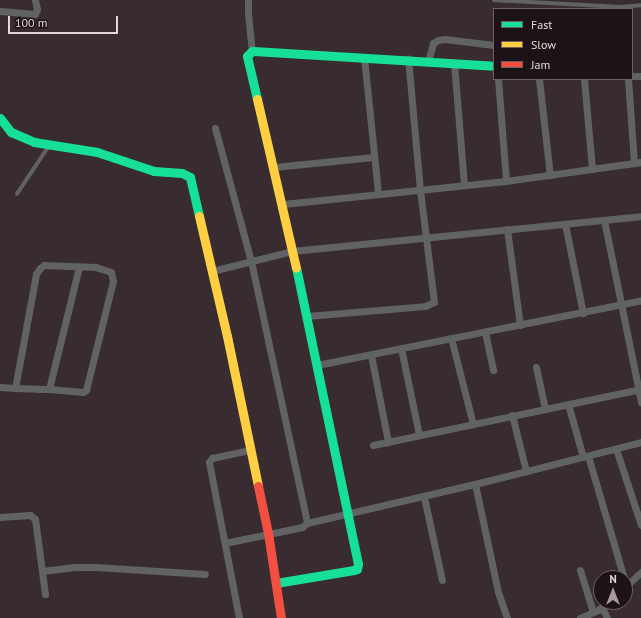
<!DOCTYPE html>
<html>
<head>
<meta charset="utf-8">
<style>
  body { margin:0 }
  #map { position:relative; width:641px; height:618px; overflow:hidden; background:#382c30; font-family:"PT Sans",sans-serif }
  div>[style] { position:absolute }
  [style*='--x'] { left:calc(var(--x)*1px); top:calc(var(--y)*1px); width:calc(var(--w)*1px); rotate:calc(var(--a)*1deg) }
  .lane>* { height:3.5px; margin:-1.75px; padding:0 1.75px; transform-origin:1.75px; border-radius:1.75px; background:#606263 }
  .street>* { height:7px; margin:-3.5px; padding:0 3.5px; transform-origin:3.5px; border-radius:3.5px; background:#606263 }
  .fast>* { height:9px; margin:-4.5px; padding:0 4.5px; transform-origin:4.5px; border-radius:4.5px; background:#16e098 }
  .slow>* { height:9px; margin:-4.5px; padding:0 4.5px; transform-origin:4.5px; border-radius:4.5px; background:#ffcf43 }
  .jam>* { height:9px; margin:-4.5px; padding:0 4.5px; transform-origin:4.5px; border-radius:4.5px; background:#f24e42 }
  span { translate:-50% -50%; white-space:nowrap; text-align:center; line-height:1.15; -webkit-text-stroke:4px #1d1317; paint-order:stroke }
  .legend { position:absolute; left:493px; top:8px; width:140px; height:72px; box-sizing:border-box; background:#1d1317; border:1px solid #6d6166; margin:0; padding:5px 7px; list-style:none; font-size:12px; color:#e6d6dc }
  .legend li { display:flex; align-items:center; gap:8px; height:20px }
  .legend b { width:20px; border:1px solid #6d6166 }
  .north { position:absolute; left:593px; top:570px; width:40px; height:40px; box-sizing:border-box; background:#1d1317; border:1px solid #6d6166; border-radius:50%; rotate:0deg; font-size:11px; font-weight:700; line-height:16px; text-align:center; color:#e6d6dc }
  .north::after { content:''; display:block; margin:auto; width:14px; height:18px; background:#a99aa0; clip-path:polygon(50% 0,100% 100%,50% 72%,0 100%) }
  .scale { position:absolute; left:8px; top:16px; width:110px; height:18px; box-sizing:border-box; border:2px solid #e6d6dc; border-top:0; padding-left:5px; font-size:12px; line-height:14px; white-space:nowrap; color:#e6d6dc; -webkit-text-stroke:3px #1d1317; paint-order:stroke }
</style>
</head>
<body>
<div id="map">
  <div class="lane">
    <i style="--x:494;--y:0;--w:126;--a:3.2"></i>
    <i style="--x:620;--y:7;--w:21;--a:-5"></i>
    <i style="--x:17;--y:194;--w:58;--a:-56.3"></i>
  </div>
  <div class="street">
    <i style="--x:248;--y:0;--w:14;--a:90"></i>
    <i style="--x:248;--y:14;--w:37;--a:84"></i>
    <i style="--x:0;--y:11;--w:35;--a:5"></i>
    <i style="--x:35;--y:14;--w:5;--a:-68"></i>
    <i style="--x:37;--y:9;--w:9;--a:-103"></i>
    <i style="--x:364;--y:57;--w:137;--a:84.1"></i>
    <i style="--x:428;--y:61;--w:19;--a:-74"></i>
    <i style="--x:433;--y:43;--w:6;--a:-31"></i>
    <i style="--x:438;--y:40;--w:7;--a:-8"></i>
    <i style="--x:445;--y:39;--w:49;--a:7"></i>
    <i style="--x:454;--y:63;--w:122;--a:85.3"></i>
    <i style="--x:632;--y:76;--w:9;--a:0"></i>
    <i style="--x:498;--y:79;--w:102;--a:85.5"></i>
    <i style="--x:539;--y:79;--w:97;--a:83.5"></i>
    <i style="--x:584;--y:79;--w:90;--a:84.9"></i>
    <i style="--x:628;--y:79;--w:84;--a:85.9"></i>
    <i style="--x:215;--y:128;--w:138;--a:74.9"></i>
    <i style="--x:251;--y:261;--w:268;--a:77.9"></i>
    <i style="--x:274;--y:167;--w:100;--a:-5.7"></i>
    <i style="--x:283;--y:204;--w:224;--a:-5.9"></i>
    <i style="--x:506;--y:181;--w:136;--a:-8"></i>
    <i style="--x:604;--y:220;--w:186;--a:78.5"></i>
    <i style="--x:565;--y:224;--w:91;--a:78.6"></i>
    <i style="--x:507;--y:229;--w:97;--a:82.3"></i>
    <i style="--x:212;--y:271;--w:82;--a:-14"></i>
    <i style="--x:292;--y:251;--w:351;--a:-5.7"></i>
    <i style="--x:307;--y:316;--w:118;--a:-4.8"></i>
    <i style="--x:425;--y:306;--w:10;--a:-24"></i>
    <i style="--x:434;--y:302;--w:113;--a:-97.1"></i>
    <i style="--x:420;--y:190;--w:132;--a:-95.2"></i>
    <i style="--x:485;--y:332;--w:39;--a:78"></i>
    <i style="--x:451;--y:338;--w:89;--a:75.7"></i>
    <i style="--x:401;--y:348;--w:89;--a:78.3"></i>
    <i style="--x:371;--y:355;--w:89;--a:78.9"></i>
    <i style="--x:317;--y:365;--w:330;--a:-11.3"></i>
    <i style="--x:536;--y:367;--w:43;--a:77.9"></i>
    <i style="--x:0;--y:387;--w:15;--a:4"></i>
    <i style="--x:15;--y:388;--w:23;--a:2"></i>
    <i style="--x:38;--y:389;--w:11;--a:0"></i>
    <i style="--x:49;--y:389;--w:34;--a:5"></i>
    <i style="--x:83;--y:392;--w:4;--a:-34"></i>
    <i style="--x:86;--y:390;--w:112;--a:-76.1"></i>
    <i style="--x:113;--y:281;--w:9;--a:-103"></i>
    <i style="--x:111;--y:272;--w:16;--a:-162"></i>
    <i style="--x:96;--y:267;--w:52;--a:-177.8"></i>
    <i style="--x:44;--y:265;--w:5;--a:143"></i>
    <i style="--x:40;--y:268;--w:7;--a:124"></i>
    <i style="--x:36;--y:274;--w:116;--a:100.4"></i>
    <i style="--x:49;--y:389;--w:126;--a:-76.2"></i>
    <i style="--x:568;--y:404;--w:55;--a:74.2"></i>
    <i style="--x:512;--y:415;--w:58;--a:76"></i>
    <i style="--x:373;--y:445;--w:274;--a:-11.8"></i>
    <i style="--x:616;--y:449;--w:80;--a:71.8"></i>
    <i style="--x:588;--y:456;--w:127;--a:73.6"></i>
    <i style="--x:475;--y:484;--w:110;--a:78"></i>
    <i style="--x:498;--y:592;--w:28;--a:71"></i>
    <i style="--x:424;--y:497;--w:85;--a:77.8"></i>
    <i style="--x:0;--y:517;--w:30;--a:-4"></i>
    <i style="--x:30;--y:515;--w:6;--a:39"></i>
    <i style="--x:35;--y:519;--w:76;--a:82.4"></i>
    <i style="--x:225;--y:543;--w:79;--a:-11.7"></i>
    <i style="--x:302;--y:527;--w:6;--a:-39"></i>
    <i style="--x:307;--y:523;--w:172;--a:-13.1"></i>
    <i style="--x:475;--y:484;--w:171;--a:-14.2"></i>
    <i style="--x:580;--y:570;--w:44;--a:72.8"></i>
    <i style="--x:42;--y:571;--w:31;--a:-7"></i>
    <i style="--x:73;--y:567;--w:23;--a:0"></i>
    <i style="--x:96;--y:567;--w:109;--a:3.7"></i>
    <i style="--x:625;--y:587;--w:22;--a:-43"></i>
    <i style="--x:602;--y:607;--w:12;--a:66"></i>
    <i style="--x:239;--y:618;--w:159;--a:-100.9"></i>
    <i style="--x:209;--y:462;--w:5;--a:-53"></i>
    <i style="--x:212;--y:458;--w:39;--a:-12"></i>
    <i style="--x:580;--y:618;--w:20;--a:-24"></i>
    <i style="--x:598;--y:610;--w:13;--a:-39"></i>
  </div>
  <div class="fast">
    <i style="--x:257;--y:99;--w:44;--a:-103.1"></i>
    <i style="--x:247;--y:56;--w:7;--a:-45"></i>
    <i style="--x:252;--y:51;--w:242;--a:3.5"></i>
    <i style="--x:0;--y:118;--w:18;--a:52"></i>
    <i style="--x:11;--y:132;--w:25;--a:23"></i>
    <i style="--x:34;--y:142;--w:64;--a:9"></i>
    <i style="--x:97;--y:152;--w:60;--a:18.4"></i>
    <i style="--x:154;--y:171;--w:28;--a:4"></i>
    <i style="--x:182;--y:173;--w:9;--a:27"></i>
    <i style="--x:190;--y:177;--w:40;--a:77"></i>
    <i style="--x:276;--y:583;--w:79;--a:-9.5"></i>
    <i style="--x:354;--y:570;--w:3;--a:-18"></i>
    <i style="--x:357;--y:569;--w:5;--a:-79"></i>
    <i style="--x:358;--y:564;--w:302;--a:-101.8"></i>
  </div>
  <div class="slow">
    <i style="--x:257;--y:99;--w:173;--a:77"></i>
    <i style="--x:199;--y:216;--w:123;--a:76.9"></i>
    <i style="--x:227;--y:336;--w:153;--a:78.3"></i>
  </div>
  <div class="jam">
    <i style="--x:258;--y:486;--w:48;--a:78"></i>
    <i style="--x:268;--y:533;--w:86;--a:81.3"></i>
  </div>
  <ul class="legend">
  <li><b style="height:5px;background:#16e098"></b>Fast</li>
  <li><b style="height:5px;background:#ffcf43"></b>Slow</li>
  <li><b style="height:5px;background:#f24e42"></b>Jam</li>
  </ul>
  <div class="north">N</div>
  <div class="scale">100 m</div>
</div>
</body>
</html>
